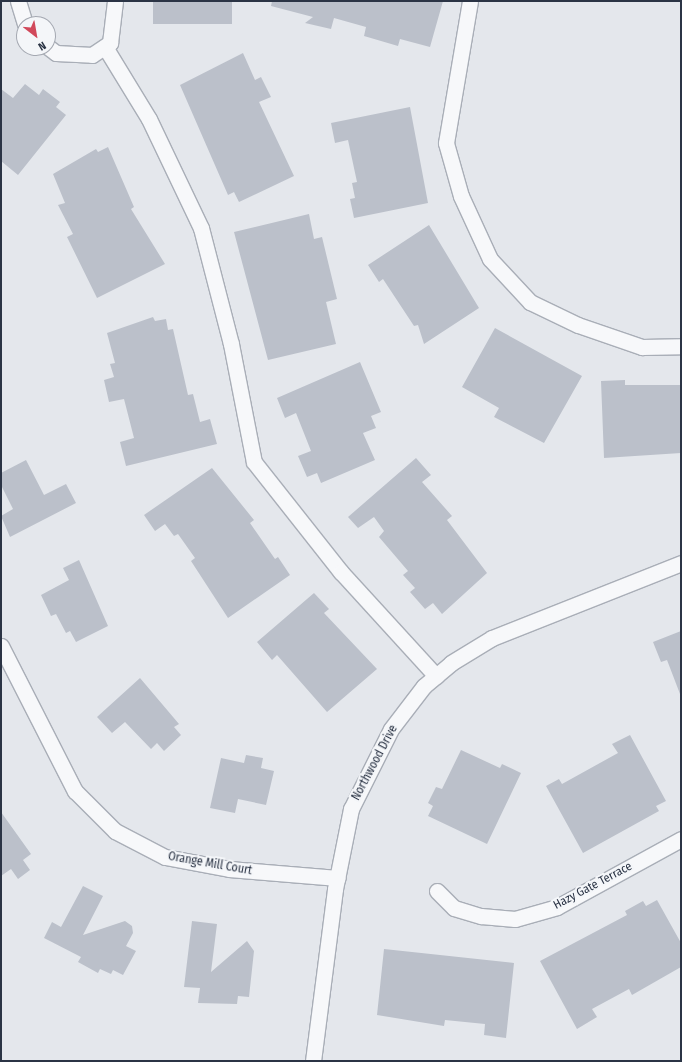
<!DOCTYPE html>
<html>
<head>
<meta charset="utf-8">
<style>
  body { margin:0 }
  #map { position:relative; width:682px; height:1062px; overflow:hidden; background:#e4e7ec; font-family:"Fira Sans Condensed",sans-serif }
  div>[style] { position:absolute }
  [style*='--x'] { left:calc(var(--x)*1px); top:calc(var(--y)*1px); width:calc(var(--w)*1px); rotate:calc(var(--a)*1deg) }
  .building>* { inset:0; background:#bbc0ca; transform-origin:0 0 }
  .roads { filter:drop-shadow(1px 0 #a9aeb7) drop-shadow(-1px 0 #a9aeb7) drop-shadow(0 1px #a9aeb7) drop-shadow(0 -1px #a9aeb7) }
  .minor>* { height:15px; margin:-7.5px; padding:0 7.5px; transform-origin:7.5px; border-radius:7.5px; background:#f7f8fa }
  span { translate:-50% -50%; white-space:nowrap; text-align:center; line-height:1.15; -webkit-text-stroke:4px #f4f6f9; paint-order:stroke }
  .street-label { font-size:12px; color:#2b3445 }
  .frame { position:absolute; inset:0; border:2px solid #2b3445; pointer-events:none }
  .north { position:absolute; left:16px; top:16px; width:40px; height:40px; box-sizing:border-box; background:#f4f6f9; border:1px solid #a4a8b1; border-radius:50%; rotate:149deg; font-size:11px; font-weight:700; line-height:16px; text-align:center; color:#2b3445 }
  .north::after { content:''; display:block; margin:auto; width:14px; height:18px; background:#d1495b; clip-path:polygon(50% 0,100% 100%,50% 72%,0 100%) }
</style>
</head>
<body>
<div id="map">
  <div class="building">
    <i style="left:153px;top:1px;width:79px;height:23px"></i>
    <i style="clip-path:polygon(272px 1px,443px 1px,430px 47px,400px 39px,398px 46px,364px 36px,366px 27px,334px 18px,331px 29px,305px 23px,313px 17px,271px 6px)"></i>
    <i style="clip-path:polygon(243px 53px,255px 80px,261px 77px,271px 97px,259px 102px,294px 176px,239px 202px,234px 192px,228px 195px,180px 85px)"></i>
    <i style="clip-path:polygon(25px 84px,39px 95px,43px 89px,60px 102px,56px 107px,66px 115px,18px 175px,1px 161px,1px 89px,13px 98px)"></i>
    <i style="clip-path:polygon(410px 107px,428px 203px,354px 218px,350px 199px,355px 198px,352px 183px,357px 182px,348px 140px,335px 143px,331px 123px)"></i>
    <i style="clip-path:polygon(108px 147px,134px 207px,131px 209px,165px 264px,97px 298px,67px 237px,73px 234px,58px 205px,65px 203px,53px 174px,96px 149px,98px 152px)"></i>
    <i style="clip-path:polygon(309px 214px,314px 239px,322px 237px,337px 299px,326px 302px,336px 344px,268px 360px,234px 232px)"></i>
    <i style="clip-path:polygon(429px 225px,479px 308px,424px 344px,418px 325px,414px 326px,383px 279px,379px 282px,368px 265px)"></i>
    <i style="clip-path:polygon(153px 317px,155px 321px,166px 319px,168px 330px,173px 329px,188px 395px,193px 394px,200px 422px,210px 419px,217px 444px,126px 466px,120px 442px,134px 438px,124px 399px,109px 402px,104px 380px,114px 377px,110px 364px,115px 363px,107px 333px)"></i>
    <i style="clip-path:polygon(495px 328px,582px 376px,544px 443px,494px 417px,499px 408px,462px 387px)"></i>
    <i style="clip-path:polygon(360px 362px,381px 412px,371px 416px,376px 428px,363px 433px,375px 460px,321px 483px,317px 473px,307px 477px,298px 456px,311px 451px,296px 413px,285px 418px,277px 398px)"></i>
    <i style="clip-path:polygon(625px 380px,625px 385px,681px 385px,681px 453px,604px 458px,601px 381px)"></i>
    <i style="clip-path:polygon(416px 458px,431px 475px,422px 482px,452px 516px,447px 520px,487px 573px,442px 614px,433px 603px,425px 609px,410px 592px,415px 588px,403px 575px,408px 571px,379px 537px,384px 531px,374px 517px,358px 528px,348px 517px)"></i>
    <i style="clip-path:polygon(26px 460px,44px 495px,66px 484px,76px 503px,10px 537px,1px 516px,13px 509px,1px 485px,1px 473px)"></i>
    <i style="clip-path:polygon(212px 468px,254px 520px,250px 523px,275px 559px,278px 557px,290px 575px,228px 618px,191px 561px,195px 558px,178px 534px,174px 536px,165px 524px,155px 531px,144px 515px)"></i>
    <i style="clip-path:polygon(79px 560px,108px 626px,76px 642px,70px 631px,66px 633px,56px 614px,51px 616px,41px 595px,69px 580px,63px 568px)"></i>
    <i style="clip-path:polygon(314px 593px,329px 609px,324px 613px,377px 669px,327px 712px,277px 655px,272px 660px,257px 642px)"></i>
    <i style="clip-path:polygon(681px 631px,681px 694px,680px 694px,667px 660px,661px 662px,653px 642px)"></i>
    <i style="clip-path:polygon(140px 678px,179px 724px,174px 727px,181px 735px,164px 751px,157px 743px,151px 749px,125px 722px,112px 733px,97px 717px)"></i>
    <i style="clip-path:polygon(630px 735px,666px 801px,656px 806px,659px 811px,583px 853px,546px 786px,559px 779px,562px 784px,618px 753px,612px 744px)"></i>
    <i style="clip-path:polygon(461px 750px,500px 768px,502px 764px,521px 773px,487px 844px,428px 816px,433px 806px,428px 803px,436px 787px,442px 789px)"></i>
    <i style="clip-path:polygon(246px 755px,263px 758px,261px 768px,274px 771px,266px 805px,238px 799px,235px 813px,210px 808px,221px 758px,244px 763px)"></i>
    <i style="clip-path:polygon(1px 812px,31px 854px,23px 860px,30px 870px,18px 879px,11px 869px,1px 876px)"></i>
    <i style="clip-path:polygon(83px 886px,103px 896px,83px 935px,125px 921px,132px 926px,133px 933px,126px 946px,136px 951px,123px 975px,113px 970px,111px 974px,100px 969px,98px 973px,78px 962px,81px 957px,44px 938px,52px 922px,61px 927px)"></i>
    <i style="clip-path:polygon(657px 900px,681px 943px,681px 967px,632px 995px,629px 989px,592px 1009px,597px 1017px,577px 1029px,540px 961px,627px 915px,625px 911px,643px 901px,646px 906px)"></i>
    <i style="clip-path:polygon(192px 921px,217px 924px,211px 972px,247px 941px,254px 951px,249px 997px,238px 996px,237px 1004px,198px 1003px,200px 988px,184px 987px)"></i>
    <i style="clip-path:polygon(384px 949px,514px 963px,506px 1038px,484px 1035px,485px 1024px,445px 1020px,444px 1026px,377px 1015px)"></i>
  </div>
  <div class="roads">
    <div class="minor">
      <i style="--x:18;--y:1;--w:24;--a:73"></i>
      <i style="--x:470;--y:1;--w:144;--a:99.6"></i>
      <i style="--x:446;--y:143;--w:55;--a:74.2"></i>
      <i style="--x:461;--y:196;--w:69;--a:65.3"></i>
      <i style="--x:490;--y:259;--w:59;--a:47.1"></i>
      <i style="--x:530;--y:302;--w:53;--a:25.6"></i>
      <i style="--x:578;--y:325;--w:68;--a:19"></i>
      <i style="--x:642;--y:347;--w:39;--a:-1"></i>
      <i style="--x:48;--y:47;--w:10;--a:37"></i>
      <i style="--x:56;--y:53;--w:36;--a:3"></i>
      <i style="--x:92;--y:55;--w:22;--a:-34"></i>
      <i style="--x:110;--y:43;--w:42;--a:-83.2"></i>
      <i style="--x:105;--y:47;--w:84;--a:58.6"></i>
      <i style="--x:149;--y:119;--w:121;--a:64.5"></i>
      <i style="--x:201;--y:228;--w:120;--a:75.5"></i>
      <i style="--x:231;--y:344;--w:120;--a:79"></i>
      <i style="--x:254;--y:462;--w:140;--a:51.7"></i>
      <i style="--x:341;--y:572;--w:141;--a:47.6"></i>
      <i style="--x:1;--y:646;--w:163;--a:63"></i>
      <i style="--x:75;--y:791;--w:57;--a:45"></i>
      <i style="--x:115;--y:831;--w:56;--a:27.5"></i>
      <i style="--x:165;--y:857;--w:65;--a:10.6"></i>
      <i style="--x:229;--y:869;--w:109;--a:4.7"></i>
      <i style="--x:437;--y:891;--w:24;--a:45"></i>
      <i style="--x:454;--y:908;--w:28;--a:17"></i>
      <i style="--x:481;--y:916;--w:34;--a:5"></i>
      <i style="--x:515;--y:919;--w:44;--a:-15.9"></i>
      <i style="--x:557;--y:907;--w:141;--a:-28.7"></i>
      <i style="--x:313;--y:1061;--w:173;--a:-82.7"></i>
      <i style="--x:335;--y:889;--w:82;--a:-78.7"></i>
      <i style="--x:351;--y:809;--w:89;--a:-63.4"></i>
      <i style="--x:391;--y:729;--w:54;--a:-52.5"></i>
      <i style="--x:424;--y:686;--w:35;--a:-40"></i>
      <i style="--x:451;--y:663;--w:48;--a:-31.4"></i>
      <i style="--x:492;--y:638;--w:203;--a:-21.6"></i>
    </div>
  </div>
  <div class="street-label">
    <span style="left:375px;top:763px;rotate:-62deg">Northwood Drive</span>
    <span style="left:210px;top:864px;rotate:10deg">Orange Mill Court</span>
    <span style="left:593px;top:886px;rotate:-28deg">Hazy Gate Terrace</span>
  </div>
  <div class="frame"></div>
  <div class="north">N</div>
</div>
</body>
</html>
